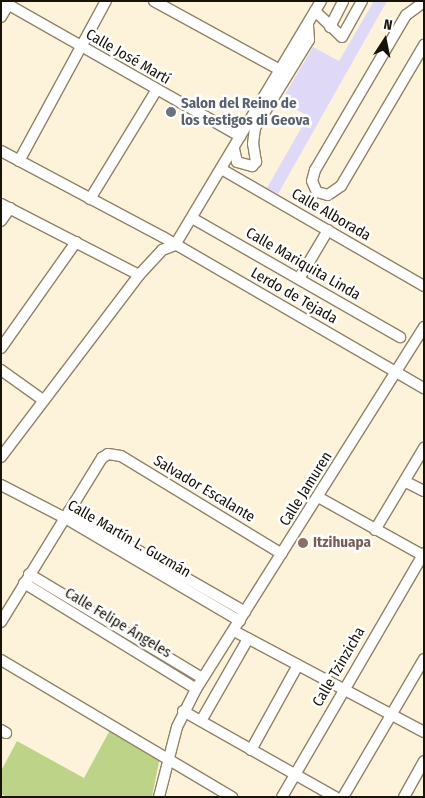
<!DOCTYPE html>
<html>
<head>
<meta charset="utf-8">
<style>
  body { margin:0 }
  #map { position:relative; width:425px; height:798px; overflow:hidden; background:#fdf3db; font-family:"Fira Sans Condensed",sans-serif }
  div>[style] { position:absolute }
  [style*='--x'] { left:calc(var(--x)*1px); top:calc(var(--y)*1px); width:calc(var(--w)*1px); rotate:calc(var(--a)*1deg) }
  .green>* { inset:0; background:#bdd488 }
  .building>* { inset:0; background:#dfd9f7 }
  .roads { filter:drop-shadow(1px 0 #8f8368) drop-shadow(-1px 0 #8f8368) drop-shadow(0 1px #8f8368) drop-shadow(0 -1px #8f8368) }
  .minor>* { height:10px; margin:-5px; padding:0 5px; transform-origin:5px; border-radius:5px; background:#fff }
  .dots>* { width:14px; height:14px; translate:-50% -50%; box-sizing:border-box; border:2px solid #fff; border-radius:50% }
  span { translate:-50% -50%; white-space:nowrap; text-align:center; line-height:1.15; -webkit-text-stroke:5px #fff; paint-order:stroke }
  .street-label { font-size:15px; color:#181309 }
  .worship-label { font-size:15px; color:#5b616d; font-weight:700 }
  .left { translate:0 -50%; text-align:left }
  .education-label { font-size:15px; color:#785e54; font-weight:700 }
  .frame { position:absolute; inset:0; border:2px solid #181309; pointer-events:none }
  .north { position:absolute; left:360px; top:15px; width:50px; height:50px; -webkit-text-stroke:4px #fff; paint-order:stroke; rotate:11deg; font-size:14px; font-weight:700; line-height:20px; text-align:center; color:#181309 }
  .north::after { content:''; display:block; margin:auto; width:18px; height:22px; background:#181309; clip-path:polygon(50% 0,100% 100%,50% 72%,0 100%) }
</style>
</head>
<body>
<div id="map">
  <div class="green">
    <i style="clip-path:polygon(110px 730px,160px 757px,152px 797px,7px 797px,1px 794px,1px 771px,17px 741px,84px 778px)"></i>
  </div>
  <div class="building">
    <i style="clip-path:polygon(374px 1px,387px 1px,278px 194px,267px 188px,308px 116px,281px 101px,313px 47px,339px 61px)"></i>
  </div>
  <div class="roads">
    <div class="minor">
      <i style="--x:2;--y:1;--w:274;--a:29.6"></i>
      <i style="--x:154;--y:1;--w:144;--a:28.7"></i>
      <i style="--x:424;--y:2;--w:22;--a:144"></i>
      <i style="--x:406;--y:15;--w:180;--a:120.4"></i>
      <i style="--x:315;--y:170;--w:11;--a:105"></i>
      <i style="--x:312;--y:181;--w:12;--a:66"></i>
      <i style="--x:317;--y:192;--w:11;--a:15"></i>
      <i style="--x:328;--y:195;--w:16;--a:-35"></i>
      <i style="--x:341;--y:186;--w:164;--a:-59.5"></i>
      <i style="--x:315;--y:11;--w:37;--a:44"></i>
      <i style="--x:342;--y:37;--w:41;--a:-60.9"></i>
      <i style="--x:1;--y:17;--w:14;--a:-60"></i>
      <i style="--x:330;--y:27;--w:29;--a:-63"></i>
      <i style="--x:234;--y:149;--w:13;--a:77"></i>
      <i style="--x:237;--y:162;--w:16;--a:15"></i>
      <i style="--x:252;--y:166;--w:6;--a:-45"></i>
      <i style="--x:256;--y:162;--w:18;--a:-99"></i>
      <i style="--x:253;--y:144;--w:16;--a:-83"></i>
      <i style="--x:255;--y:128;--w:103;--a:-58.5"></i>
      <i style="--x:309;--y:40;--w:16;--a:-94"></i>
      <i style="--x:1;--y:151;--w:183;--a:28"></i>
      <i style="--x:163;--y:237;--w:302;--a:30.1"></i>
      <i style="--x:19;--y:161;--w:182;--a:-61.5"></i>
      <i style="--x:223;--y:170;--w:232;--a:30"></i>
      <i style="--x:90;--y:199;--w:127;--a:-58.6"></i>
      <i style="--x:1;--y:204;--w:155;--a:27.2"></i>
      <i style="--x:192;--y:218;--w:240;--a:29.8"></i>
      <i style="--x:1;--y:221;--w:16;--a:-55"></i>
      <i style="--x:299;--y:279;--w:57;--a:-59.4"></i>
      <i style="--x:1;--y:348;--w:130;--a:-54.7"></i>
      <i style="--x:1;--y:370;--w:52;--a:35.5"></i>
      <i style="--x:1;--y:457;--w:228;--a:-52.8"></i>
      <i style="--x:139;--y:275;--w:34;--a:-47"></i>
      <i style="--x:162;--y:250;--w:14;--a:-21"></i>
      <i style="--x:175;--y:245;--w:284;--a:-59.1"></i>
      <i style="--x:406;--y:482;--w:20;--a:27"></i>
      <i style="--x:1;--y:485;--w:72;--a:27.3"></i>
      <i style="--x:65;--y:518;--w:203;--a:30.5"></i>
      <i style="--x:318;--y:497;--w:121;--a:29.1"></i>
      <i style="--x:69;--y:511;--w:203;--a:29.8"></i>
      <i style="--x:375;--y:530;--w:96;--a:-59.1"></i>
      <i style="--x:29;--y:574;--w:202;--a:31"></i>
      <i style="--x:24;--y:583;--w:202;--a:31.6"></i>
      <i style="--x:1;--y:622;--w:193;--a:-58.4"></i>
      <i style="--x:102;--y:458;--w:7;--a:-34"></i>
      <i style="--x:108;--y:454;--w:13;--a:9"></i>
      <i style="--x:121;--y:456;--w:188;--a:31.3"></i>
      <i style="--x:234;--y:631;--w:215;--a:28"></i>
      <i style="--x:1;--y:660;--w:269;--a:30.7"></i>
      <i style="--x:183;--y:711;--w:175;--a:29.5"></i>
      <i style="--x:201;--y:721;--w:95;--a:-60.2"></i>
      <i style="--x:1;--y:730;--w:6;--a:31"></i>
      <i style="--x:251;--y:750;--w:97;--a:-61.1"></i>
      <i style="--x:159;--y:797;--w:72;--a:-75.6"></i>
      <i style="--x:177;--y:727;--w:42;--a:-63.4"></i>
      <i style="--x:196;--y:689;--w:428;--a:-57.8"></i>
      <i style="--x:282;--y:797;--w:282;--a:-59.8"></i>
      <i style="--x:343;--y:797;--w:160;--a:-59.6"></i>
      <i style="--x:404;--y:797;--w:41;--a:-60.9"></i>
    </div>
  </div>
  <div class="dots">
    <i style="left:171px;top:112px;background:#6b7280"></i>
    <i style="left:303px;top:543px;background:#8d6e63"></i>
  </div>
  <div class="street-label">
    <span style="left:128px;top:57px;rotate:30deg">Calle José Martí</span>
    <span style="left:331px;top:215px;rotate:30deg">Calle Alborada</span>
    <span style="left:303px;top:264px;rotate:30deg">Calle Mariquita Linda</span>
    <span style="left:294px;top:296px;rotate:30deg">Lerdo de Tejada</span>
    <span style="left:204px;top:489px;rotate:31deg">Salvador Escalante</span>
    <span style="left:306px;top:489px;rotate:-58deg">Calle Jamuren</span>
    <span style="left:129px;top:539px;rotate:30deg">Calle Martín L. Guzmán</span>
    <span style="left:118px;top:623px;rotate:31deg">Calle Felipe Ángeles</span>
    <span style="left:339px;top:667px;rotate:-60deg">Calle Tzinzicha</span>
  </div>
  <div class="worship-label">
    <span class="left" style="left:181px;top:112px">Salon del Reino de<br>los testigos di Geova</span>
  </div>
  <div class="education-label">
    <span class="left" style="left:313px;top:543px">Itzihuapa</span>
  </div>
  <div class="frame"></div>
  <div class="north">N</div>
</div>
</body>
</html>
